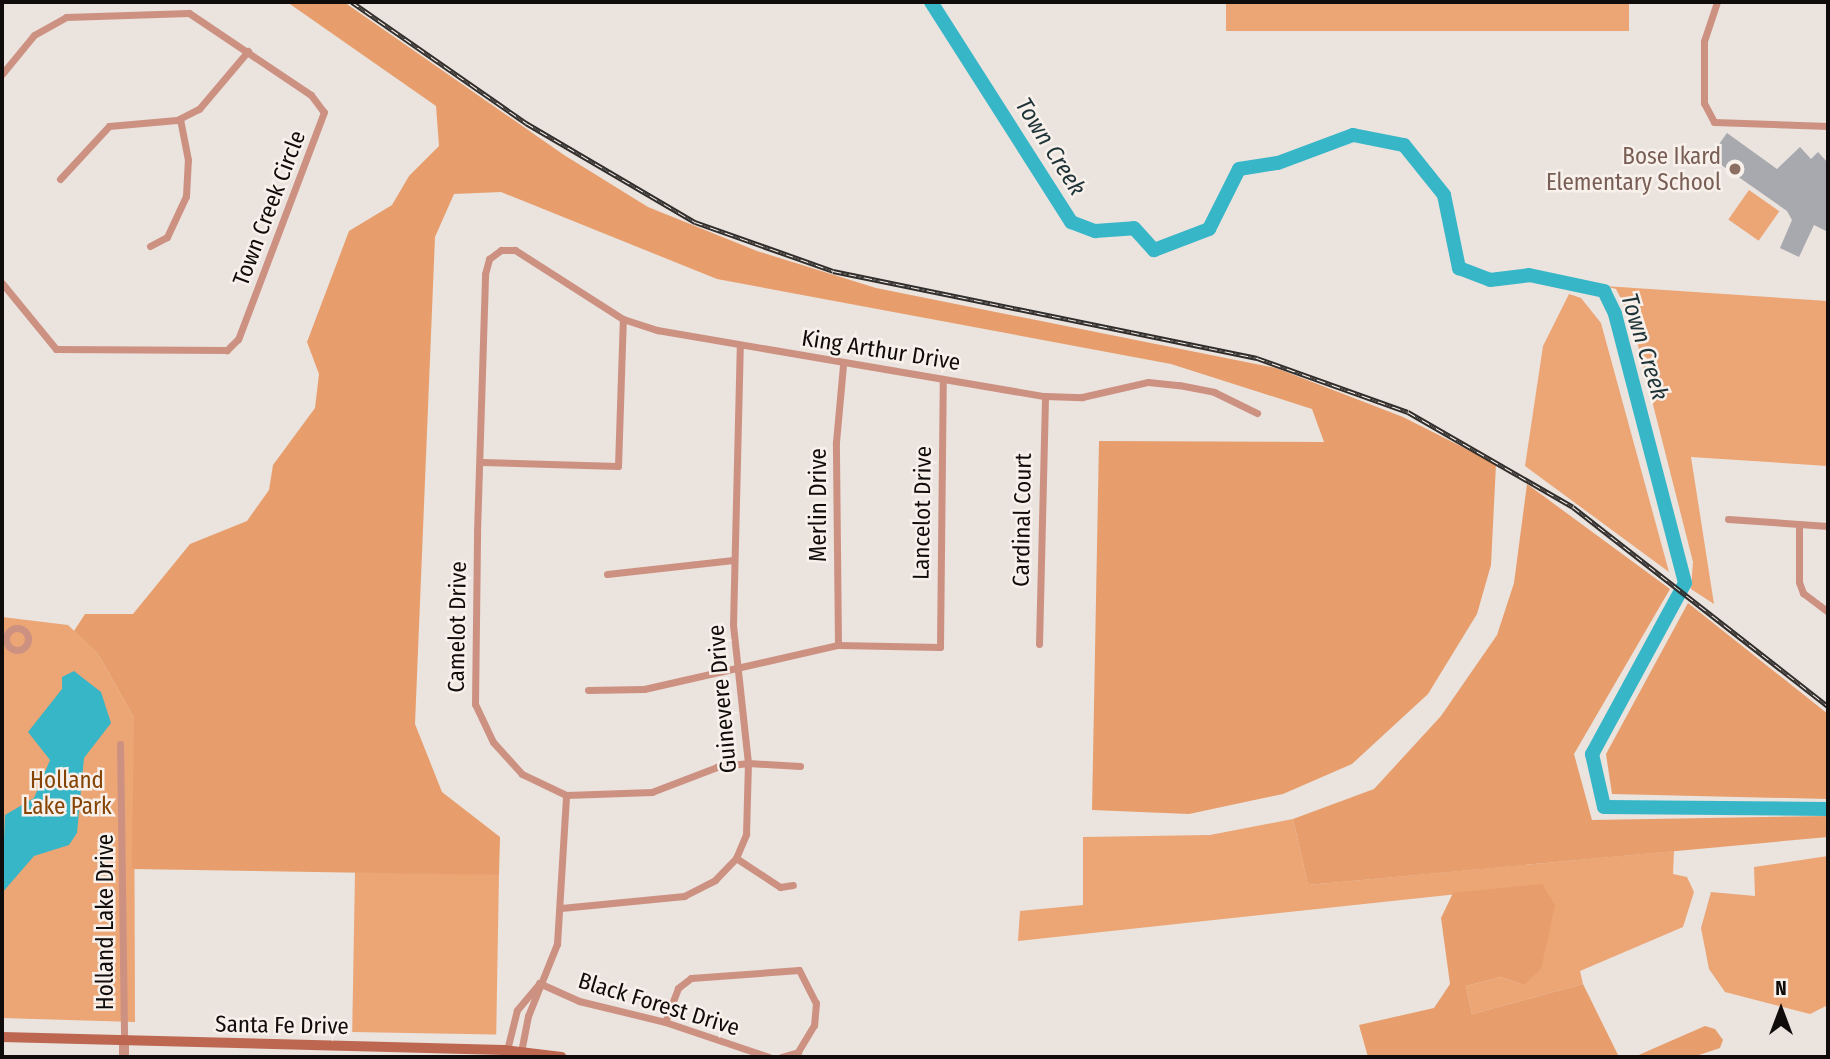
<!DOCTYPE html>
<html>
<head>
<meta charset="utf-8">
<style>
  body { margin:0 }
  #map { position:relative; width:1830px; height:1059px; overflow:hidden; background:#eae3de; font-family:"Fira Sans Condensed",sans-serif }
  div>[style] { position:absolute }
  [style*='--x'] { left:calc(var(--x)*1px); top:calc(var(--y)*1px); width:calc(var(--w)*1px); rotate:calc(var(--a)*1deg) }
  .green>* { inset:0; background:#eca575; transform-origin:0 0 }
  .forest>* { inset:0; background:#e79e6c }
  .water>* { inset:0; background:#37b6c7 }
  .river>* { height:14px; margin:-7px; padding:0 7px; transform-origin:7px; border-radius:7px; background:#37b6c7 }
  .building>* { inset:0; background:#a8a8af }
  .minor>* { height:7px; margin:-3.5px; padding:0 3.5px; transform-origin:3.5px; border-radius:3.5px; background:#cd9182 }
  .minor>.ring { margin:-3.5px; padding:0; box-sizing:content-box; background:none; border:7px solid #cd9182; border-radius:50% }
  .tertiary>* { height:10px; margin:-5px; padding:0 5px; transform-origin:5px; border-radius:5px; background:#cd9182 }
  .secondary>* { height:10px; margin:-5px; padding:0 5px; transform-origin:5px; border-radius:5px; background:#bd6751 }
  .rail>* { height:5px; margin-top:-2.5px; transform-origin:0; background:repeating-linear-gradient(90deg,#f8f0eb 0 8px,#302d2b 0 16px); box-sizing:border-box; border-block:2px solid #302d2b }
  .dots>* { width:19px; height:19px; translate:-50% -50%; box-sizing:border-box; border:4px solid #f8f0eb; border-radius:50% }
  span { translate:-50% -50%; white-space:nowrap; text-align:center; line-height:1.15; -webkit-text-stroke:5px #f8f0eb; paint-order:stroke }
  .education-label { font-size:23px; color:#785e54 }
  .right { translate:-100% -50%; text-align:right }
  .street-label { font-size:23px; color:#0f0c0b }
  .park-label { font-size:23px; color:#854304 }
  .water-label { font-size:24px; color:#1e3337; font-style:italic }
  .frame { position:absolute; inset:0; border:4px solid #0f0c0b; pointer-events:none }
  .north { position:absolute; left:1746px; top:975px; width:70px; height:70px; -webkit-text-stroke:5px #f8f0eb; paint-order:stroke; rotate:0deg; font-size:19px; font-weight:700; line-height:28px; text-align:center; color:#0f0c0b }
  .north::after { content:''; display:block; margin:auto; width:24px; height:32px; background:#0f0c0b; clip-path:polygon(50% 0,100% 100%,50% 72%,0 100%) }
</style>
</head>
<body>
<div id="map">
  <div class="green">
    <i style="left:1226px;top:2px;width:403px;height:29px"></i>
    <i style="left:1749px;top:190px;width:37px;height:36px;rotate:35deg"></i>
    <i style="clip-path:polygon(1605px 286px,1828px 301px,1828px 466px,1691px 457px,1714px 604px,1691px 589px,1693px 562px,1631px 318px,1616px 289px)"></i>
    <i style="clip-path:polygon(1569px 294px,1581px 298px,1601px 323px,1669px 572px,1525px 466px,1543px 346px)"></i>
    <i style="clip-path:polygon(2px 617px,68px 625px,98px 654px,134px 718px,135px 1022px,2px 1018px)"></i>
    <i style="clip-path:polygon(1293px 819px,1308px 885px,1674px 851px,1673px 874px,1687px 877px,1694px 892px,1683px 927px,1580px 971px,1583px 984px,1472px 1014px,1466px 986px,1501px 977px,1524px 985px,1542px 885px,1018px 941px,1020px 911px,1083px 905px,1083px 837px,1210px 835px)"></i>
    <i style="clip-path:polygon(1828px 856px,1828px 1005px,1810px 1014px,1725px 992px,1709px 969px,1701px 928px,1711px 892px,1755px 896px,1754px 867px)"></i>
    <i style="left:355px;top:872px;width:144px;height:160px;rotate:1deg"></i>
  </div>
  <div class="forest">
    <i style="clip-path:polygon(287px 2px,344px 2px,564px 155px,648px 207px,757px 251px,876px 288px,1276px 368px,1403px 417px,1496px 464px,1491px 565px,1477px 614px,1428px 694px,1352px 764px,1283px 794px,1189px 814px,1092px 810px,1099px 441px,1324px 442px,1312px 409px,1171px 364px,717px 279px,501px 192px,454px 194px,435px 237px,415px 724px,442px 792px,500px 837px,499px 875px,132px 869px,134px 718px,98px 654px,74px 631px,85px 614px,133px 614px,190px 544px,247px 521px,269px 490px,273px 465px,315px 408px,319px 374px,307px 342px,349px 231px,392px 205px,409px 176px,439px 146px,436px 106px)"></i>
    <i style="clip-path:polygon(1527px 484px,1670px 589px,1574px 754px,1592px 820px,1828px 816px,1828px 837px,1308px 885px,1293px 819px,1374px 789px,1441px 716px,1497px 635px,1514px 583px)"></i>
    <i style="clip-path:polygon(1688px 603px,1828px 714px,1828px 799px,1612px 794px,1606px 754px)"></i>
    <i style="clip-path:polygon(1542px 884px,1555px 905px,1541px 969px,1524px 985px,1501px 977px,1466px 986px,1472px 1014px,1583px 984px,1619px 1057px,1368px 1057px,1359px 1025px,1434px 1008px,1450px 984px,1441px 918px,1453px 893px)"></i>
    <i style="clip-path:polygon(1705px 1026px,1715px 1029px,1723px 1040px,1720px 1048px,1693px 1057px,1634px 1057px)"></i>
  </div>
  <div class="water">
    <i style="clip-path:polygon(74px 671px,101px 692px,111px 723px,84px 758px,77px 833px,69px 845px,34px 856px,2px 893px,5px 815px,34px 798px,50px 760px,28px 732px,62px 689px,62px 677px)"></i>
  </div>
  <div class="river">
    <i style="--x:931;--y:2;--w:261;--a:57.5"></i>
    <i style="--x:1071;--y:222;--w:26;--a:21"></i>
    <i style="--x:1095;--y:231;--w:39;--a:-4"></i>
    <i style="--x:1134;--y:228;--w:30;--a:48"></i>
    <i style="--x:1154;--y:250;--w:59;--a:-20.9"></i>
    <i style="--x:1209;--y:229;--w:67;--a:-63.4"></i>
    <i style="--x:1239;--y:169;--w:39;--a:-9"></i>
    <i style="--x:1278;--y:163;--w:80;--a:-20.5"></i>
    <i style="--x:1353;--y:135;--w:52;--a:11.1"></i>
    <i style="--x:1404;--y:145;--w:64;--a:51.3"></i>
    <i style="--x:1444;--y:195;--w:75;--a:78.4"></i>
    <i style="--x:1459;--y:268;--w:33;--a:21"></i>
    <i style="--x:1490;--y:280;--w:39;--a:-7"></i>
    <i style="--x:1529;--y:275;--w:77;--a:12"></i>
    <i style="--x:1604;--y:291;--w:25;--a:64"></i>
    <i style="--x:1615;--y:314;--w:278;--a:75.4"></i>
    <i style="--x:1685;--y:583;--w:195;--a:118.5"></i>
    <i style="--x:1592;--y:754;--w:54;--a:77.2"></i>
    <i style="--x:1604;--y:807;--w:224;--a:0.5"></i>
  </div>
  <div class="building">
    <i style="clip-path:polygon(1727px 133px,1777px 169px,1800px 147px,1811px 159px,1818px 152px,1828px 163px,1828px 232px,1814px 225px,1799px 257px,1780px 248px,1792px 220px,1787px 211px,1710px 157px)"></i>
  </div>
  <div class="minor">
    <i style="--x:1717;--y:2;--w:41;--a:108.4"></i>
    <i style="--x:1704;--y:41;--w:62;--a:90"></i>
    <i style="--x:1704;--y:103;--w:21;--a:62"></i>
    <i style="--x:1714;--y:122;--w:114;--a:2"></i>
    <i style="--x:2;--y:74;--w:50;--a:-50.6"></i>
    <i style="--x:34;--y:35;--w:37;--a:-29"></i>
    <i style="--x:66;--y:17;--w:123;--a:-1.9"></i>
    <i style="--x:189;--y:13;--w:147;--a:33.9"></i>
    <i style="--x:311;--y:95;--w:21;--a:53"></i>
    <i style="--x:324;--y:112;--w:243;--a:110.7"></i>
    <i style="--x:238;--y:339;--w:16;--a:135"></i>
    <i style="--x:227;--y:350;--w:171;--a:-179.7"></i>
    <i style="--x:56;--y:349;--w:85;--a:-129.3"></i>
    <i style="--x:60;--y:179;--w:72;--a:-47.2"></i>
    <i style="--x:109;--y:126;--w:68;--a:-5"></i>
    <i style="--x:177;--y:120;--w:25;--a:-27"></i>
    <i style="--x:199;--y:109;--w:76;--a:-49.8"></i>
    <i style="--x:150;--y:246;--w:19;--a:-28"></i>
    <i style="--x:167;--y:237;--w:45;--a:-65.1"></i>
    <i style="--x:186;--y:196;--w:36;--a:-87"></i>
    <i style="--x:188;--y:160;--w:42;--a:-101"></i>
    <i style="--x:481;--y:462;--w:137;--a:1.7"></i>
    <i style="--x:618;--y:466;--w:147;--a:-88.1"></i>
    <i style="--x:1728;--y:519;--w:100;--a:4"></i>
    <i style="--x:1799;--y:524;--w:58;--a:90"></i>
    <i style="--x:1799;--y:582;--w:12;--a:70"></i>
    <i style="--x:1803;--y:593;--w:31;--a:37"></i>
    <i style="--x:607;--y:574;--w:127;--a:-6.3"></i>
    <i class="ring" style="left:6px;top:628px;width:15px;height:15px"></i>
    <i style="--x:1039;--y:644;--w:248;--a:-88.6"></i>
    <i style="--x:838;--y:645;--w:203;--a:-90.6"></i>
    <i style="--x:836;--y:442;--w:77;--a:-84.8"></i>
    <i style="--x:588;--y:690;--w:56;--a:-1"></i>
    <i style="--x:644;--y:689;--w:199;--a:-12.8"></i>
    <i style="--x:838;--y:645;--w:102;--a:1.1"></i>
    <i style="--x:940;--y:647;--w:268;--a:-89.4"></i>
    <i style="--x:120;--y:744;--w:295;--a:89.2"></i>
    <i style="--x:800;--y:766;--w:52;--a:-176.7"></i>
    <i style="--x:748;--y:763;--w:31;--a:173"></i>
    <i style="--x:717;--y:767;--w:70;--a:159"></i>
    <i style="--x:652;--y:792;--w:86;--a:178"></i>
    <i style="--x:566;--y:795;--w:49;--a:-154.5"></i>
    <i style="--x:522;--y:774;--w:43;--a:-132.2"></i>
    <i style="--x:493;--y:742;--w:42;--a:-115.3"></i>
    <i style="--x:475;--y:704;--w:172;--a:-89.3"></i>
    <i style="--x:477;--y:532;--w:258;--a:-88.2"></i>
    <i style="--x:485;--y:274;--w:16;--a:-75"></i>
    <i style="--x:489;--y:259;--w:15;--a:-37"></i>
    <i style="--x:501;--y:250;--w:14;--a:0"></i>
    <i style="--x:515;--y:250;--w:128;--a:32.6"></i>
    <i style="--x:623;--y:319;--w:36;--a:18"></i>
    <i style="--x:657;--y:330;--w:394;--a:9.7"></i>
    <i style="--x:1045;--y:396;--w:37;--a:2"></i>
    <i style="--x:1082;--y:397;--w:68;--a:-12.8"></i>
    <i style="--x:1148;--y:382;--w:31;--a:6"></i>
    <i style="--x:1179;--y:385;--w:36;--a:11"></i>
    <i style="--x:1214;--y:392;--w:48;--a:26"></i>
    <i style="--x:736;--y:858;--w:53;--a:33.4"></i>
    <i style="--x:780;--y:887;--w:13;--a:-9"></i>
    <i style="--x:561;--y:908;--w:124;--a:-5.6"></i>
    <i style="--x:684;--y:896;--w:35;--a:-27"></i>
    <i style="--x:715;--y:880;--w:30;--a:-46"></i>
    <i style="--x:736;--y:858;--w:26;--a:-67"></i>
    <i style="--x:746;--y:834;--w:71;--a:-88.4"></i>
    <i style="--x:748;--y:763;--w:139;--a:-96.2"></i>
    <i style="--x:733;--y:625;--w:279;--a:-88.6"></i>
    <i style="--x:539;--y:983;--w:44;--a:24.2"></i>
    <i style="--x:579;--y:1001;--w:89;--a:13.7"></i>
    <i style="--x:665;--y:1022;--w:110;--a:18.6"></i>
    <i style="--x:665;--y:1022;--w:36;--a:-69"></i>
    <i style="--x:678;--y:988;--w:16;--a:-38"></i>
    <i style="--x:691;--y:978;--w:108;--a:-4.2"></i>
    <i style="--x:799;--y:970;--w:37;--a:63"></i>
    <i style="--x:816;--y:1003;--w:22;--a:95"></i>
    <i style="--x:814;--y:1025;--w:31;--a:121"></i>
    <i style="--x:507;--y:1050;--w:41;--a:-76"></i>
    <i style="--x:517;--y:1010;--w:34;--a:-50"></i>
    <i style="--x:521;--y:1052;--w:37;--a:-79"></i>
    <i style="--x:528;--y:1016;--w:78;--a:-68.1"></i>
    <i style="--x:557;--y:944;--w:149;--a:-86.5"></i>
    <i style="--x:781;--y:1057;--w:18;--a:-16"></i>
  </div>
  <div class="tertiary">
    <i style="--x:124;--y:1057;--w:18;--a:-90"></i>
  </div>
  <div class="secondary">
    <i style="--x:2;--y:1037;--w:502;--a:1.48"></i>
    <i style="--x:504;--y:1050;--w:58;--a:6.9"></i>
  </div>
  <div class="rail">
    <i style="--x:352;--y:2;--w:212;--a:34.8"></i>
    <i style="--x:526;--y:123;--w:196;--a:30.4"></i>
    <i style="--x:695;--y:222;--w:146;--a:19.5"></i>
    <i style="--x:833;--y:271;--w:433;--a:11.6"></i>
    <i style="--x:1257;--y:358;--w:160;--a:19.7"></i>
    <i style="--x:1408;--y:412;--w:190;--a:29.9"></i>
    <i style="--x:1573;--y:507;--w:323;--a:38"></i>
  </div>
  <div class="dots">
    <i style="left:1735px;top:169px;background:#8d6e63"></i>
  </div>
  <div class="education-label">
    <span class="right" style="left:1721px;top:169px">Bose Ikard<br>Elementary School</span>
  </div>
  <div class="street-label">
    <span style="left:269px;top:208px;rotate:-69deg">Town Creek Circle</span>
    <span style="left:881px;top:350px;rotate:9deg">King Arthur Drive</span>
    <span style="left:818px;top:505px;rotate:-90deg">Merlin Drive</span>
    <span style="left:922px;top:513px;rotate:-89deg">Lancelot Drive</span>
    <span style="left:1022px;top:520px;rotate:-89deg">Cardinal Court</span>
    <span style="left:457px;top:627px;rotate:-89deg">Camelot Drive</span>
    <span style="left:722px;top:699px;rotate:-95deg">Guinevere Drive</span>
    <span style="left:105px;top:922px;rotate:-90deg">Holland Lake Drive</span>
    <span style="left:659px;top:1004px;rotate:17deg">Black Forest Drive</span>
    <span style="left:282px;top:1025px;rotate:1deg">Santa Fe Drive</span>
  </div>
  <div class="park-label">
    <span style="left:67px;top:793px">Holland<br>Lake Park</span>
  </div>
  <div class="water-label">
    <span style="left:1050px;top:147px;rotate:58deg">Town Creek</span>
    <span style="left:1644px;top:347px;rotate:73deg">Town Creek</span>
  </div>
  <div class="frame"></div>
  <div class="north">N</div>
</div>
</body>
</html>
